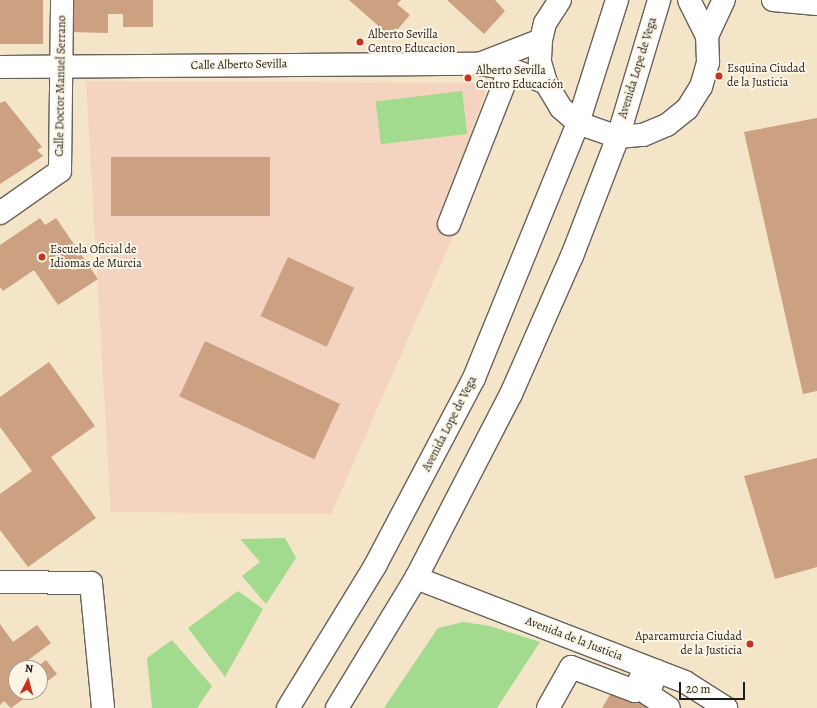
<!DOCTYPE html>
<html>
<head>
<meta charset="utf-8">
<style>
  body { margin:0 }
  #map { position:relative; width:817px; height:708px; overflow:hidden; background:#f4e4c8; font-family:Alegreya,serif }
  div>[style] { position:absolute }
  [style*='--x'] { left:calc(var(--x)*1px); top:calc(var(--y)*1px); width:calc(var(--w)*1px); rotate:calc(var(--a)*1deg) }
  .built>* { inset:0; background:#f4d3c1 }
  .green>* { inset:0; background:#a2db8e; transform-origin:0 0 }
  .building>* { inset:0; background:#cba181; transform-origin:0 0 }
  .roads { filter:drop-shadow(1px 0 #686258) drop-shadow(-1px 0 #686258) drop-shadow(0 1px #686258) drop-shadow(0 -1px #686258) }
  .minor>* { height:22px; margin:-11px; padding:0 11px; transform-origin:11px; border-radius:11px; background:#fff }
  .major>* { height:22px; margin:-11px; padding:0 11px; transform-origin:11px; border-radius:11px; background:#fff }
  .dots>* { width:11px; height:11px; translate:-50% -50%; box-sizing:border-box; border:2px solid #fcf5e5; border-radius:50% }
  span { translate:-50% -50%; white-space:nowrap; text-align:center; line-height:1.15; -webkit-text-stroke:4px #fcf5e5; paint-order:stroke }
  .poi-label { font-size:12px; color:#1c1c1c }
  .left { translate:0 -50%; text-align:left }
  .right { translate:-100% -50%; text-align:right }
  .street-label { font-size:12px; color:#1c1c1c }
  .north { position:absolute; left:8px; top:660px; width:40px; height:40px; box-sizing:border-box; background:#fcf5e5; border:1px solid #a29e95; border-radius:50%; rotate:6deg; font-size:11px; font-weight:700; line-height:16px; text-align:center; color:#1c1c1c }
  .north::after { content:''; display:block; margin:auto; width:14px; height:18px; background:#c8321e; clip-path:polygon(50% 0,100% 100%,50% 72%,0 100%) }
  .scale { position:absolute; left:679px; top:682px; width:66px; height:18px; box-sizing:border-box; border:2px solid #1c1c1c; border-top:0; padding-left:5px; font-size:12px; line-height:14px; white-space:nowrap; color:#1c1c1c; -webkit-text-stroke:3px #fcf5e5; paint-order:stroke }
</style>
</head>
<body>
<div id="map">
  <div class="built">
    <i style="clip-path:polygon(86px 81px,480px 83px,485px 93px,439px 224px,458px 225px,331px 514px,111px 512px)"></i>
  </div>
  <div class="green">
    <i style="left:462px;top:91px;width:43px;height:87px;rotate:83deg"></i>
    <i style="clip-path:polygon(285px 538px,296px 558px,266px 604px,242px 576px,260px 562px,240px 539px)"></i>
    <i style="clip-path:polygon(238px 591px,263px 609px,225px 677px,188px 628px)"></i>
    <i style="clip-path:polygon(463px 622px,490px 626px,540px 642px,497px 708px,384px 708px,438px 628px)"></i>
    <i style="clip-path:polygon(172px 640px,212px 686px,197px 708px,152px 708px,147px 658px)"></i>
  </div>
  <div class="building">
    <i style="left:0;top:0;width:43px;height:44px"></i>
    <i style="clip-path:polygon(71px 0,153px 0,153px 27px,123px 27px,123px 14px,108px 14px,108px 33px,71px 32px)"></i>
    <i style="clip-path:polygon(349px 0,401px 0,397px 4px,410px 15px,391px 37px)"></i>
    <i style="clip-path:polygon(447px 0,495px 0,505px 11px,484px 34px)"></i>
    <i style="clip-path:polygon(5px 101px,42px 147px,37px 150px,43px 156px,0 184px,0 103px)"></i>
    <i style="clip-path:polygon(817px 118px,817px 391px,803px 394px,744px 132px)"></i>
    <i style="left:270px;top:157px;width:59px;height:159px;rotate:90deg"></i>
    <i style="clip-path:polygon(40px 218px,45px 225px,56px 218px,98px 279px,58px 305px,34px 270px,3px 291px,0 287px,0 245px)"></i>
    <i style="left:288px;top:257px;width:73px;height:65px;rotate:25deg"></i>
    <i style="left:205px;top:341px;width:149px;height:61px;rotate:25deg"></i>
    <i style="clip-path:polygon(49px 362px,95px 426px,51px 457px,96px 518px,28px 567px,0 530px,0 494px,32px 471px,0 427px,0 397px)"></i>
    <i style="clip-path:polygon(817px 458px,817px 567px,775px 579px,744px 476px)"></i>
    <i style="clip-path:polygon(0 624px,13px 642px,37px 625px,51px 643px,27px 661px,33px 668px,16px 668px,16px 692px,33px 692px,11px 708px,4px 701px,0 705px)"></i>
    <i style="clip-path:polygon(46px 660px,57px 674px,40px 687px,40px 668px,36px 668px)"></i>
    <i style="clip-path:polygon(611px 693px,648px 704px,654px 708px,602px 708px)"></i>
  </div>
  <div class="roads">
    <div class="minor">
      <i style="--x:773;--y:0;--w:44;--a:5.2"></i>
      <i style="--x:707;--y:36;--w:40;--a:-65"></i>
      <i style="--x:479;--y:64;--w:66;--a:-21.2"></i>
      <i style="--x:0;--y:67;--w:479;--a:-0.4"></i>
      <i style="--x:479;--y:64;--w:31;--a:9"></i>
      <i style="--x:510;--y:69;--w:39;--a:21"></i>
      <i style="--x:0;--y:213;--w:73;--a:-35"></i>
      <i style="--x:60;--y:171;--w:171;--a:-89.3"></i>
      <i style="--x:449;--y:224;--w:167;--a:-68.5"></i>
      <i style="--x:416;--y:578;--w:288;--a:21.1"></i>
      <i style="--x:685;--y:682;--w:49;--a:32.4"></i>
      <i style="--x:0;--y:582;--w:91;--a:0.6"></i>
      <i style="--x:91;--y:583;--w:126;--a:84.5"></i>
      <i style="--x:657;--y:671;--w:25;--a:111"></i>
      <i style="--x:648;--y:694;--w:25;--a:34"></i>
      <i style="--x:548;--y:708;--w:47;--a:-60.7"></i>
      <i style="--x:571;--y:667;--w:68;--a:20.6"></i>
      <i style="--x:635;--y:691;--w:26;--a:-67"></i>
    </div>
    <div class="major">
      <i style="--x:560;--y:0;--w:27;--a:123"></i>
      <i style="--x:545;--y:23;--w:17;--a:103"></i>
      <i style="--x:541;--y:40;--w:22;--a:93"></i>
      <i style="--x:540;--y:62;--w:22;--a:74"></i>
      <i style="--x:546;--y:83;--w:29;--a:59"></i>
      <i style="--x:561;--y:108;--w:23;--a:41"></i>
      <i style="--x:578;--y:123;--w:42;--a:19.3"></i>
      <i style="--x:618;--y:137;--w:25;--a:-5"></i>
      <i style="--x:643;--y:135;--w:26;--a:-23"></i>
      <i style="--x:667;--y:125;--w:26;--a:-39"></i>
      <i style="--x:687;--y:109;--w:26;--a:-58"></i>
      <i style="--x:701;--y:87;--w:26;--a:-74"></i>
      <i style="--x:708;--y:62;--w:26;--a:-92"></i>
      <i style="--x:707;--y:36;--w:40;--a:-116.6"></i>
      <i style="--x:288;--y:708;--w:167;--a:-58.5"></i>
      <i style="--x:375;--y:566;--w:212;--a:-62.2"></i>
      <i style="--x:474;--y:378;--w:275;--a:-67.8"></i>
      <i style="--x:578;--y:123;--w:129;--a:-72.4"></i>
      <i style="--x:337;--y:708;--w:152;--a:-58.7"></i>
      <i style="--x:416;--y:578;--w:207;--a:-62.7"></i>
      <i style="--x:511;--y:394;--w:151;--a:-66.2"></i>
      <i style="--x:572;--y:256;--w:128;--a:-68.9"></i>
      <i style="--x:618;--y:137;--w:143;--a:-73.3"></i>
    </div>
  </div>
  <div class="dots">
    <i style="left:360px;top:42px;background:#c8321e"></i>
    <i style="left:719px;top:76px;background:#c8321e"></i>
    <i style="left:468px;top:78px;background:#c8321e"></i>
    <i style="left:42px;top:257px;background:#c8321e"></i>
    <i style="left:750px;top:644px;background:#c8321e"></i>
  </div>
  <div class="poi-label">
    <span class="left" style="left:368px;top:42px">Alberto Sevilla<br>Centro Educacion</span>
    <span class="left" style="left:727px;top:76px">Esquina Ciudad<br>de la Justicia</span>
    <span class="left" style="left:476px;top:78px">Alberto Sevilla<br>Centro Educación</span>
    <span class="left" style="left:50px;top:257px">Escuela Oficial de<br>Idiomas de Murcia</span>
    <span class="right" style="left:742px;top:644px">Aparcamurcia Ciudad<br>de la Justicia</span>
  </div>
  <div class="street-label">
    <span style="left:239px;top:65px;rotate:-1deg">Calle Alberto Sevilla</span>
    <span style="left:638px;top:68px;rotate:-73deg">Avenida Lope de Vega</span>
    <span style="left:61px;top:86px;rotate:-89deg">Calle Doctor Manuel Serrano</span>
    <span style="left:450px;top:424px;rotate:-63deg">Avenida Lope de Vega</span>
    <span style="left:574px;top:639px;rotate:21deg">Avenida de la Justicia</span>
  </div>
  <div class="north">N</div>
  <div class="scale">20 m</div>
</div>
</body>
</html>
